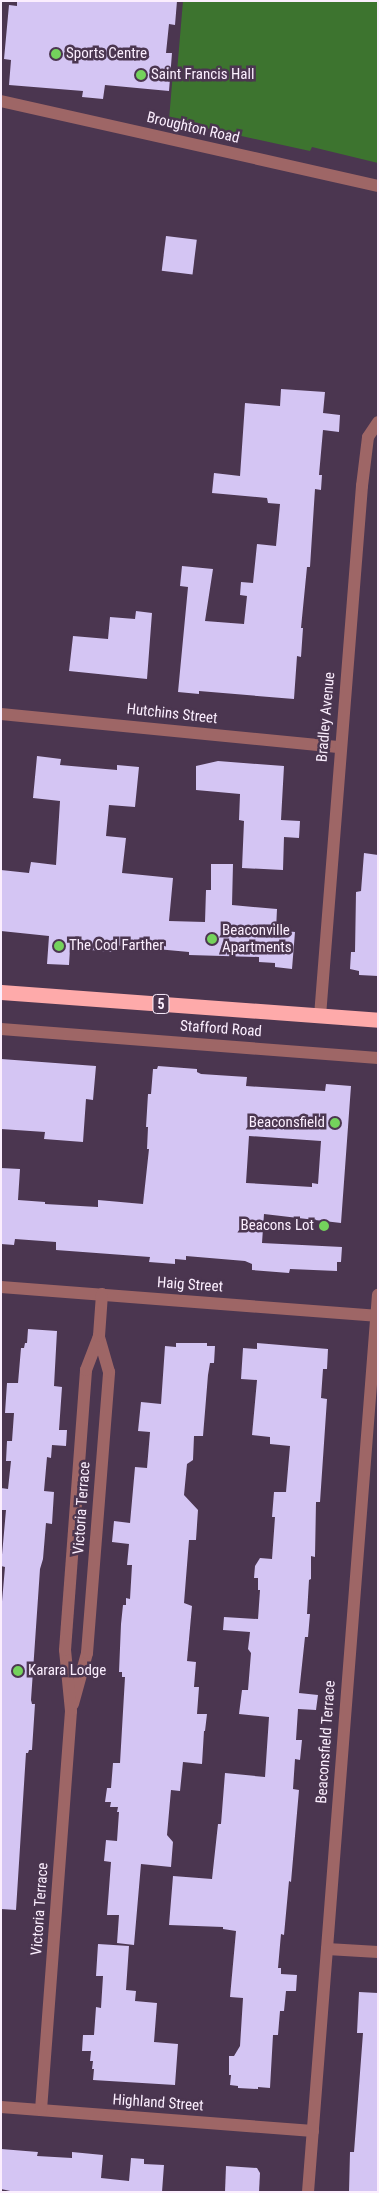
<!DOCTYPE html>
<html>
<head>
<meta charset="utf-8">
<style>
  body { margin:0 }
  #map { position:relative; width:379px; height:2193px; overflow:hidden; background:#4b3650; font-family:"Roboto Condensed",sans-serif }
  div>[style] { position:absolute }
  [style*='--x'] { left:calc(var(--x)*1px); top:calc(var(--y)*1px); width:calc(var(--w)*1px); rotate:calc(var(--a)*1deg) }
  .green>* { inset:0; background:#3d742f }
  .building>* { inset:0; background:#d4c5f3; transform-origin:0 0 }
  .minor>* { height:12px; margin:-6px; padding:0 6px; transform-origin:6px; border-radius:6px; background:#9e6666 }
  .highway>* { height:15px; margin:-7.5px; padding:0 7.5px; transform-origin:7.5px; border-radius:7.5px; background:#feaaaa }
  .dots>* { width:14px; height:14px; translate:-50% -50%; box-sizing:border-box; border:2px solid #4b3650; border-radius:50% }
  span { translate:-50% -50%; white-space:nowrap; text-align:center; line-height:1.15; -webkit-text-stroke:5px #4b3650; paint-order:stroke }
  .shield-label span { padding:1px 4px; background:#4b3650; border:1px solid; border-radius:4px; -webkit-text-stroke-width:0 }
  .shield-label { font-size:14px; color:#fbeefe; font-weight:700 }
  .poi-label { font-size:15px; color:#fbeefe }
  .left { translate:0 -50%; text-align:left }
  .right { translate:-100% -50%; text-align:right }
  .street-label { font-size:15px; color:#fbeefe }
  .frame { position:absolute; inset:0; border:2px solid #fbeefe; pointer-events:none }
</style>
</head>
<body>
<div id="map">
  <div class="green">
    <i style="clip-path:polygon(183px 1px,378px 1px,378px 163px,312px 147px,310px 151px,169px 120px,173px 72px,177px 72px)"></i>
  </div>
  <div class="building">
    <i style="clip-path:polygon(17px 1px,177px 1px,175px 25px,169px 24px,166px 53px,172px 53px,169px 91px,105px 85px,103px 99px,82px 97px,83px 91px,9px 85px,11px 60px,4px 59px,9px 5px,17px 6px)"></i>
    <i style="left:166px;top:236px;width:31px;height:35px;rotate:7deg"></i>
    <i style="clip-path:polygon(281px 389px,325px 392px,323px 413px,340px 415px,339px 432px,323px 430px,319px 475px,322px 475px,321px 490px,315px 489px,310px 567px,307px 567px,301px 628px,303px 628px,301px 657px,297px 656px,294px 699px,199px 691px,199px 694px,178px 692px,188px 587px,180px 586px,182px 566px,213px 569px,205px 621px,244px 624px,247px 596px,240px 595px,241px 582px,253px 583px,257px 544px,276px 546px,280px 504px,268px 503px,267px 498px,212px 493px,214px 473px,240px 476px,245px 403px,280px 406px)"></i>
    <i style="clip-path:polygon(136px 611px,152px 613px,147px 679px,69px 671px,73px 636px,108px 639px,110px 617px,135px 619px)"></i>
    <i style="clip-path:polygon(37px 756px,61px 759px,60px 765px,117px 770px,117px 765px,139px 767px,135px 807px,109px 805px,106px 836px,126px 838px,122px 873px,173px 878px,169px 921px,205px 922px,206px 890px,211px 890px,211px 864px,233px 864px,232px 905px,277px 909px,276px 930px,295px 932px,292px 969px,275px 967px,275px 963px,259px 962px,259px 957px,189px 955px,189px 952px,113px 945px,112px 952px,70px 948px,69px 965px,47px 964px,49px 936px,1px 931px,1px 870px,29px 873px,31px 862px,56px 865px,60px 801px,33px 798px)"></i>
    <i style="clip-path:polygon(218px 761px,284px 766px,281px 820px,300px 821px,299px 838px,284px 837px,283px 870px,242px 868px,244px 821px,239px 820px,240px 794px,196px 790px,196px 766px)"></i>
    <i style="clip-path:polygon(364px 853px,378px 855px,378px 976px,359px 975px,359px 971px,350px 969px,351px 952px,355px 952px,356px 892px,361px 891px)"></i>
    <i style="clip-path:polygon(1px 1059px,96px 1066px,93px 1100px,86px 1099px,83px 1142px,44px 1139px,45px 1132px,1px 1129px)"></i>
    <i style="clip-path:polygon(evenodd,158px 1066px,197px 1069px,197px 1072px,201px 1074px,247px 1077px,246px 1086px,325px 1091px,326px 1084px,351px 1086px,341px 1223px,264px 1214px,262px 1243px,342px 1247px,341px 1262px,337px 1262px,337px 1271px,290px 1269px,289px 1273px,252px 1270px,252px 1264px,245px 1261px,186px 1256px,186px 1260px,175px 1259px,175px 1264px,149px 1262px,150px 1257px,56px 1250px,56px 1242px,15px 1239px,14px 1245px,1px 1244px,1px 1168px,20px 1169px,18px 1200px,45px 1202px,45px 1204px,98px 1207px,98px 1200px,143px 1204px,149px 1149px,147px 1149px,148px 1127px,146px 1127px,148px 1094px,151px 1094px,153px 1069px,157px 1069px,158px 1066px,249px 1136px,321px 1141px,318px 1184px,312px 1183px,312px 1187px,246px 1183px,249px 1136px)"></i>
    <i style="clip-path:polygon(28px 1329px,57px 1331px,54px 1386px,62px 1387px,59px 1430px,67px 1430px,66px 1446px,52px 1445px,51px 1458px,47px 1457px,44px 1491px,54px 1492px,52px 1524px,46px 1523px,43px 1559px,40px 1569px,31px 1700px,32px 1704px,35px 1704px,32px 1750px,29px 1750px,28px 1753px,26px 1753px,16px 1910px,1px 1909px,1px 1613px,5px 1567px,1px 1566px,6px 1510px,1px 1510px,1px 1488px,8px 1489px,11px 1461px,6px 1461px,7px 1441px,12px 1441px,14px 1413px,5px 1413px,7px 1383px,18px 1383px,21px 1348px,24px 1348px,25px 1343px,27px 1343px)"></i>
    <i style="clip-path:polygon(176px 1343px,207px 1343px,207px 1346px,215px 1346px,214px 1363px,210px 1363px,208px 1375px,203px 1436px,194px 1436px,193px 1460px,187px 1464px,184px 1495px,198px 1510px,196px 1540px,189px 1540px,184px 1603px,192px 1606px,187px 1661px,196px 1662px,194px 1687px,199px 1687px,197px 1714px,207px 1714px,205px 1731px,204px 1731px,202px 1764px,183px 1762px,180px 1791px,171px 1790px,167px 1835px,173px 1842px,171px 1867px,141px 1864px,134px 1945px,117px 1943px,119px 1915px,107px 1915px,111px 1862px,104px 1861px,106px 1840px,117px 1841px,119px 1812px,117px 1812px,118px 1807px,110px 1807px,111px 1802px,105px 1802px,107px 1788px,111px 1788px,113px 1763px,120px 1763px,125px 1677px,122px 1677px,122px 1672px,119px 1672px,121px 1624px,123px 1605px,126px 1605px,126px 1598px,130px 1599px,132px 1565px,127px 1565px,129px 1544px,112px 1542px,114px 1521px,130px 1523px,135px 1467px,147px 1468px,150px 1432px,138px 1431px,141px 1402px,161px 1404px,165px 1346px,176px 1347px)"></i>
    <i style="clip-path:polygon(257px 1343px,328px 1349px,327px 1369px,323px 1369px,321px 1398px,327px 1399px,320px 1502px,316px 1502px,315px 1557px,311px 1556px,311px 1579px,309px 1580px,307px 1614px,310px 1614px,308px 1637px,305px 1637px,299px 1693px,318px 1695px,316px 1710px,298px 1709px,296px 1740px,302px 1740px,300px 1760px,295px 1759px,293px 1789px,299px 1790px,291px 1882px,289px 1881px,284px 1935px,281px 1934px,278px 1968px,281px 1968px,281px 1974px,297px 1975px,296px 1991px,286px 1991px,284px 2011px,280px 2011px,278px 2035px,273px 2035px,270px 2088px,258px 2087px,258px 2089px,238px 2088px,238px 2086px,230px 2085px,231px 2075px,229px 2075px,229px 2056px,234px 2056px,240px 2046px,243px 1998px,230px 1997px,236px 1931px,223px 1929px,223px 1927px,169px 1925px,173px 1876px,212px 1879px,218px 1824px,221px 1824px,225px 1773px,265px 1777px,269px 1717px,239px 1714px,242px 1690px,248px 1690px,251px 1653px,248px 1649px,250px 1632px,223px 1630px,224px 1617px,258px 1619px,260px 1590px,258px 1590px,258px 1578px,254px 1578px,255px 1566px,260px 1558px,272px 1559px,275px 1517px,272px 1517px,274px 1492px,286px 1492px,290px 1446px,270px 1444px,270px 1437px,252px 1435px,257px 1380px,241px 1379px,243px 1348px,257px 1349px)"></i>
    <i style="clip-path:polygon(98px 1944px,129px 1946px,126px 1990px,136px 1991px,135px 2001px,157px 2003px,154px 2042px,178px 2044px,175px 2085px,93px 2080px,94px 2069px,92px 2069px,93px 2061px,90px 2061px,91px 2051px,82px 2051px,83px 2035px,94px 2035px,96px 2007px,101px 2008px,103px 1976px,96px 1976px)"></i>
    <i style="clip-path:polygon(359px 1992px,378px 1993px,378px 2192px,349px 2192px,350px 2152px,354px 2152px,363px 2033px,357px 2033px)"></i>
    <i style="clip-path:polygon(1px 2149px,38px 2152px,37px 2156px,72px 2158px,72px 2152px,103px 2155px,101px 2178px,129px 2181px,131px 2158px,144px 2159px,144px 2164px,164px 2165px,162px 2192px,15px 2192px,1px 2189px)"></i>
    <i style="clip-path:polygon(226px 2166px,257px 2168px,260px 2173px,259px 2192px,225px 2192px)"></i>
  </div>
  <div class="minor">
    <i style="--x:1;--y:101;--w:386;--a:12.7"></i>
    <i style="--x:1;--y:714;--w:341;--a:5.6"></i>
    <i style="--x:320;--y:1016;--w:532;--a:-85.47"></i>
    <i style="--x:362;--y:486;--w:49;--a:-83"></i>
    <i style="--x:368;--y:437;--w:18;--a:-56"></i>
    <i style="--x:1;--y:1029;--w:378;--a:4.4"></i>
    <i style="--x:1;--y:1287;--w:376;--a:4.4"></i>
    <i style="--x:73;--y:1704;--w:53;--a:-74.6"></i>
    <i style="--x:87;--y:1653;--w:282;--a:-85.5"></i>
    <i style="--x:109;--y:1372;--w:37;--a:-106"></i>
    <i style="--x:327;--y:1949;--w:51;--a:3.4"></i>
    <i style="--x:1;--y:2107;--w:313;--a:4.4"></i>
    <i style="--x:41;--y:2110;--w:400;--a:-85.7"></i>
    <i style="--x:71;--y:1711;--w:61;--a:-95.6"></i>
    <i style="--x:65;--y:1650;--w:281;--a:-85.7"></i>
    <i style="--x:86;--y:1370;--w:36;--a:-69"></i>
    <i style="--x:99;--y:1336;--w:42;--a:-85.9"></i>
    <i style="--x:308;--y:2192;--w:900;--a:-85.54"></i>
  </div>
  <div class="highway">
    <i style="--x:1;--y:992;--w:378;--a:4.2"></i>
  </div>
  <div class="dots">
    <i style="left:56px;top:54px;background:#74d25c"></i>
    <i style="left:141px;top:75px;background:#74d25c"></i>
    <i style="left:212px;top:939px;background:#74d25c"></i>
    <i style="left:59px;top:946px;background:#74d25c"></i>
    <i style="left:335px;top:1123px;background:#74d25c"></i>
    <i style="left:324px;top:1226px;background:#74d25c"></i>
    <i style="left:18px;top:1671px;background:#74d25c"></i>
  </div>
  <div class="shield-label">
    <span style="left:161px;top:1004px">5</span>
  </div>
  <div class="poi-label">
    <span class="left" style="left:66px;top:54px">Sports Centre</span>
    <span class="left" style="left:151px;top:75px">Saint Francis Hall</span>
    <span class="left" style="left:222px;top:939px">Beaconville<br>Apartments</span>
    <span class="left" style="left:69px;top:946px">The Cod Farther</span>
    <span class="right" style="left:325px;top:1123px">Beaconsfield</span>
    <span class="right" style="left:314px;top:1226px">Beacons Lot</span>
    <span class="left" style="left:28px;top:1671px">Karara Lodge</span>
  </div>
  <div class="street-label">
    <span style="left:193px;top:128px;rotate:13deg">Broughton Road</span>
    <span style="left:172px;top:714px;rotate:6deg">Hutchins Street</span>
    <span style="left:326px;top:717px;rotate:-85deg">Bradley Avenue</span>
    <span style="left:221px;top:1029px;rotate:4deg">Stafford Road</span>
    <span style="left:190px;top:1285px;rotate:4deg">Haig Street</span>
    <span style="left:82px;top:1508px;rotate:-86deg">Victoria Terrace</span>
    <span style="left:326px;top:1742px;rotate:-86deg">Beaconsfield Terrace</span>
    <span style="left:40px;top:1909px;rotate:-86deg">Victoria Terrace</span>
    <span style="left:158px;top:2103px;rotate:4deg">Highland Street</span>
  </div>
  <div class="frame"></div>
</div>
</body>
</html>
